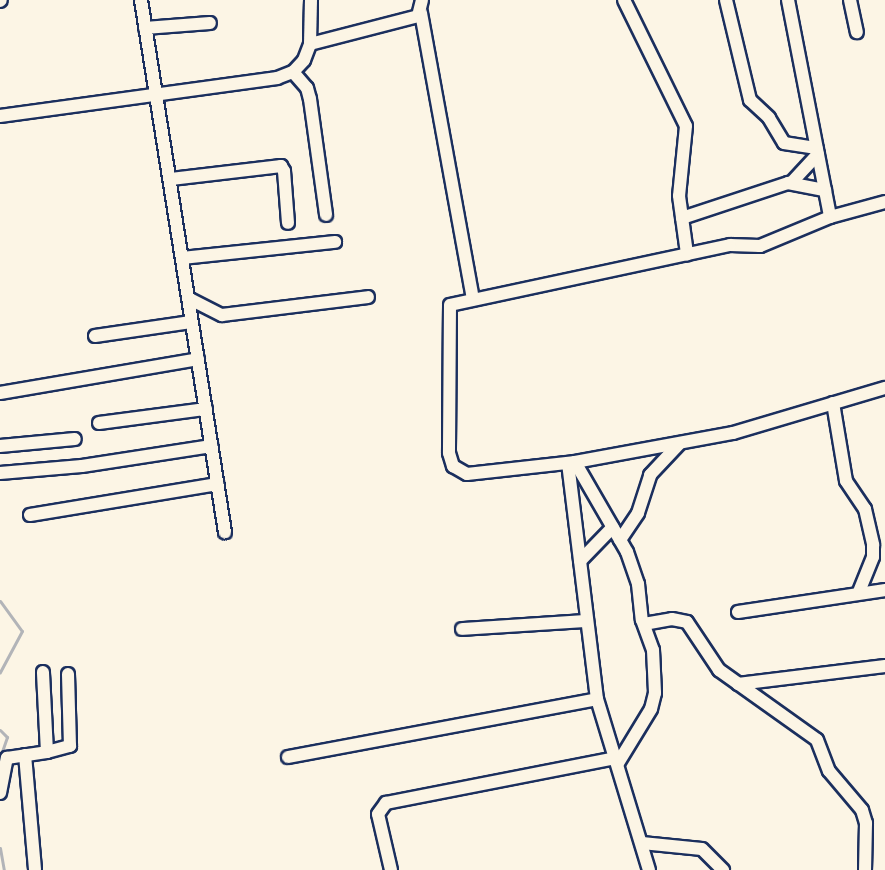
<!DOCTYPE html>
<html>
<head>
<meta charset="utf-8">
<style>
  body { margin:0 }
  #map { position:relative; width:885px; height:870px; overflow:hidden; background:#fcf5e5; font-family:Delius,sans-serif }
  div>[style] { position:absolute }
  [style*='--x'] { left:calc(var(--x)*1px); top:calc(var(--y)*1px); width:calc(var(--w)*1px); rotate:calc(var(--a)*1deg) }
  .stream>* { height:3px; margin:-1.5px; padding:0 1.5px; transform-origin:1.5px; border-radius:1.5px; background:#b2b4b8 }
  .roads { filter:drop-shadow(2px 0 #1b2f5e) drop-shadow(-2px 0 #1b2f5e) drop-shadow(0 2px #1b2f5e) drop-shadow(0 -2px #1b2f5e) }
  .minor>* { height:12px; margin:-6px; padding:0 6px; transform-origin:6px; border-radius:6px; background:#fcf5e5 }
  span { translate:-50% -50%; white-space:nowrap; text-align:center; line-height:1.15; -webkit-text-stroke:6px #fcf5e5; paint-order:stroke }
</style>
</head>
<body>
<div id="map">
  <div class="stream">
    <i style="--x:0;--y:601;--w:37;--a:54"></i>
    <i style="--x:22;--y:631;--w:47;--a:118.2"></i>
    <i style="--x:0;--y:730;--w:10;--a:45"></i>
    <i style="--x:7;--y:737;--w:21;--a:109"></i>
    <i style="--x:0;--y:848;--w:22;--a:80"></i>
  </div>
  <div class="roads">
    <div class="minor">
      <i style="--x:141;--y:0;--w:539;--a:81.03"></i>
      <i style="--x:624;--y:0;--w:140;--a:63.8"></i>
      <i style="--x:686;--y:126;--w:70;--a:95.7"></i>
      <i style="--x:679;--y:196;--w:59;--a:82.1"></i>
      <i style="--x:726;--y:0;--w:103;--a:76.5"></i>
      <i style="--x:750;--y:100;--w:26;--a:43"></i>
      <i style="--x:769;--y:118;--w:29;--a:59"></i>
      <i style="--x:784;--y:143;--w:33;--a:9"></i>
      <i style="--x:788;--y:0;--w:221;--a:79"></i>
      <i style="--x:850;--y:0;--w:33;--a:78"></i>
      <i style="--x:0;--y:1;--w:1;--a:-45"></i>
      <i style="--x:421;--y:13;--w:291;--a:79.7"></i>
      <i style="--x:145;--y:28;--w:65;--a:-4.4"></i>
      <i style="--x:310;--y:44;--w:112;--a:-14.5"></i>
      <i style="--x:418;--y:16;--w:16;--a:-76"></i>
      <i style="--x:293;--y:72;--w:21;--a:49"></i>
      <i style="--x:307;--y:88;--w:11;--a:75"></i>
      <i style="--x:310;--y:99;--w:117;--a:82.1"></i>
      <i style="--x:0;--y:116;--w:280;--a:-7.8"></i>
      <i style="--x:277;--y:78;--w:17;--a:-21"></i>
      <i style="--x:293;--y:72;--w:16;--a:-47"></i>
      <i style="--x:304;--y:60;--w:17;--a:-69"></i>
      <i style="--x:310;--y:44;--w:44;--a:-88.7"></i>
      <i style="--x:171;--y:179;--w:111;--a:-6.7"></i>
      <i style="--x:281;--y:166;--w:6;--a:59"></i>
      <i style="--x:284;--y:171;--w:52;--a:85.6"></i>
      <i style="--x:792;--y:182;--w:38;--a:-47"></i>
      <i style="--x:885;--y:202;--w:57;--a:164.7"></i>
      <i style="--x:830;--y:217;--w:76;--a:157.5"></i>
      <i style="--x:760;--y:246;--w:30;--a:-178"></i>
      <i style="--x:730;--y:245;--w:286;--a:167.9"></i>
      <i style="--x:450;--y:305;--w:148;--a:90.4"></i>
      <i style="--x:449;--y:453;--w:14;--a:73"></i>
      <i style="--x:453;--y:466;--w:16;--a:30"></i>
      <i style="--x:467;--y:474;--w:109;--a:-6.3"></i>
      <i style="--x:575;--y:462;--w:161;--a:-10.4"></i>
      <i style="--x:733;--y:433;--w:159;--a:-16.5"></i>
      <i style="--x:682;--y:218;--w:112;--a:-18.3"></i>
      <i style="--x:788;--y:183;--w:38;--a:11"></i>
      <i style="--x:182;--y:258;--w:154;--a:-6"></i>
      <i style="--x:188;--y:298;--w:38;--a:27"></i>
      <i style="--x:222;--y:315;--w:147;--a:-7"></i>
      <i style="--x:95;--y:336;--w:97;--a:-8.3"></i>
      <i style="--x:0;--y:393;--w:201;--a:-9.7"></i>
      <i style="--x:833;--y:403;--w:79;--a:80.5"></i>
      <i style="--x:846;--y:481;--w:34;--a:56"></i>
      <i style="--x:865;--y:509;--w:37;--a:77"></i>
      <i style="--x:873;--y:545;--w:12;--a:90"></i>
      <i style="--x:873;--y:557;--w:38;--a:112"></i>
      <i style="--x:99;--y:423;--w:108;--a:-7.5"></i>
      <i style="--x:0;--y:446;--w:75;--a:-5.3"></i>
      <i style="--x:575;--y:462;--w:104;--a:60"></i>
      <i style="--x:627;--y:552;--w:34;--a:71"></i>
      <i style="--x:638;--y:584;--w:36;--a:84"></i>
      <i style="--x:642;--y:620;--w:32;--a:70"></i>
      <i style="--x:653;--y:650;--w:43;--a:87.3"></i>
      <i style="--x:655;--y:693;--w:16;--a:104"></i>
      <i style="--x:651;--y:709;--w:63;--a:121.4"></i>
      <i style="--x:568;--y:463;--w:238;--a:83"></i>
      <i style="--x:597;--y:699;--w:179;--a:73.1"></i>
      <i style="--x:0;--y:473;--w:82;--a:-4.9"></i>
      <i style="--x:82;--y:466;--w:131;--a:-8.8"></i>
      <i style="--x:30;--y:515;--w:190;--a:-9.4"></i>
      <i style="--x:620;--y:540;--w:32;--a:-56"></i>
      <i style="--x:638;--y:513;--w:40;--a:-72"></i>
      <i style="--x:650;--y:475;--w:42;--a:-46.9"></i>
      <i style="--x:580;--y:561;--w:47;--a:-45.9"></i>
      <i style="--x:738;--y:612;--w:149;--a:-8.5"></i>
      <i style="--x:644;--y:624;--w:28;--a:-10"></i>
      <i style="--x:672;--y:619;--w:15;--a:11"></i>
      <i style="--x:687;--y:622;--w:58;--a:56.3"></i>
      <i style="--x:719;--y:670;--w:120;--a:35.5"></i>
      <i style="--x:817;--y:740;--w:33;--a:69"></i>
      <i style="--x:829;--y:771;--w:51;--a:49.8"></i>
      <i style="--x:862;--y:810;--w:14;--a:73"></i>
      <i style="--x:866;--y:823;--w:47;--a:91.2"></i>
      <i style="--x:462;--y:629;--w:125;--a:-3.7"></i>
      <i style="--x:738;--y:684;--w:148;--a:-7"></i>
      <i style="--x:47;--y:752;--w:24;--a:-15"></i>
      <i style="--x:70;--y:746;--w:72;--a:-91.6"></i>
      <i style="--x:25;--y:755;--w:115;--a:85"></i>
      <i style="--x:288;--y:757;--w:314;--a:-10.6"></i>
      <i style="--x:0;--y:793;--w:36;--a:-79"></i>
      <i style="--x:7;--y:758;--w:40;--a:-8.5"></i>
      <i style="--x:47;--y:752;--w:80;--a:-92.9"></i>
      <i style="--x:642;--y:843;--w:60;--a:5.7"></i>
      <i style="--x:702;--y:849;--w:30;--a:45"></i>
      <i style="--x:391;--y:870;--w:57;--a:-103.1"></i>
      <i style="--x:378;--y:814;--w:14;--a:-54"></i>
      <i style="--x:386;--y:803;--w:234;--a:-11.1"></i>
    </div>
  </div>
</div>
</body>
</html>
